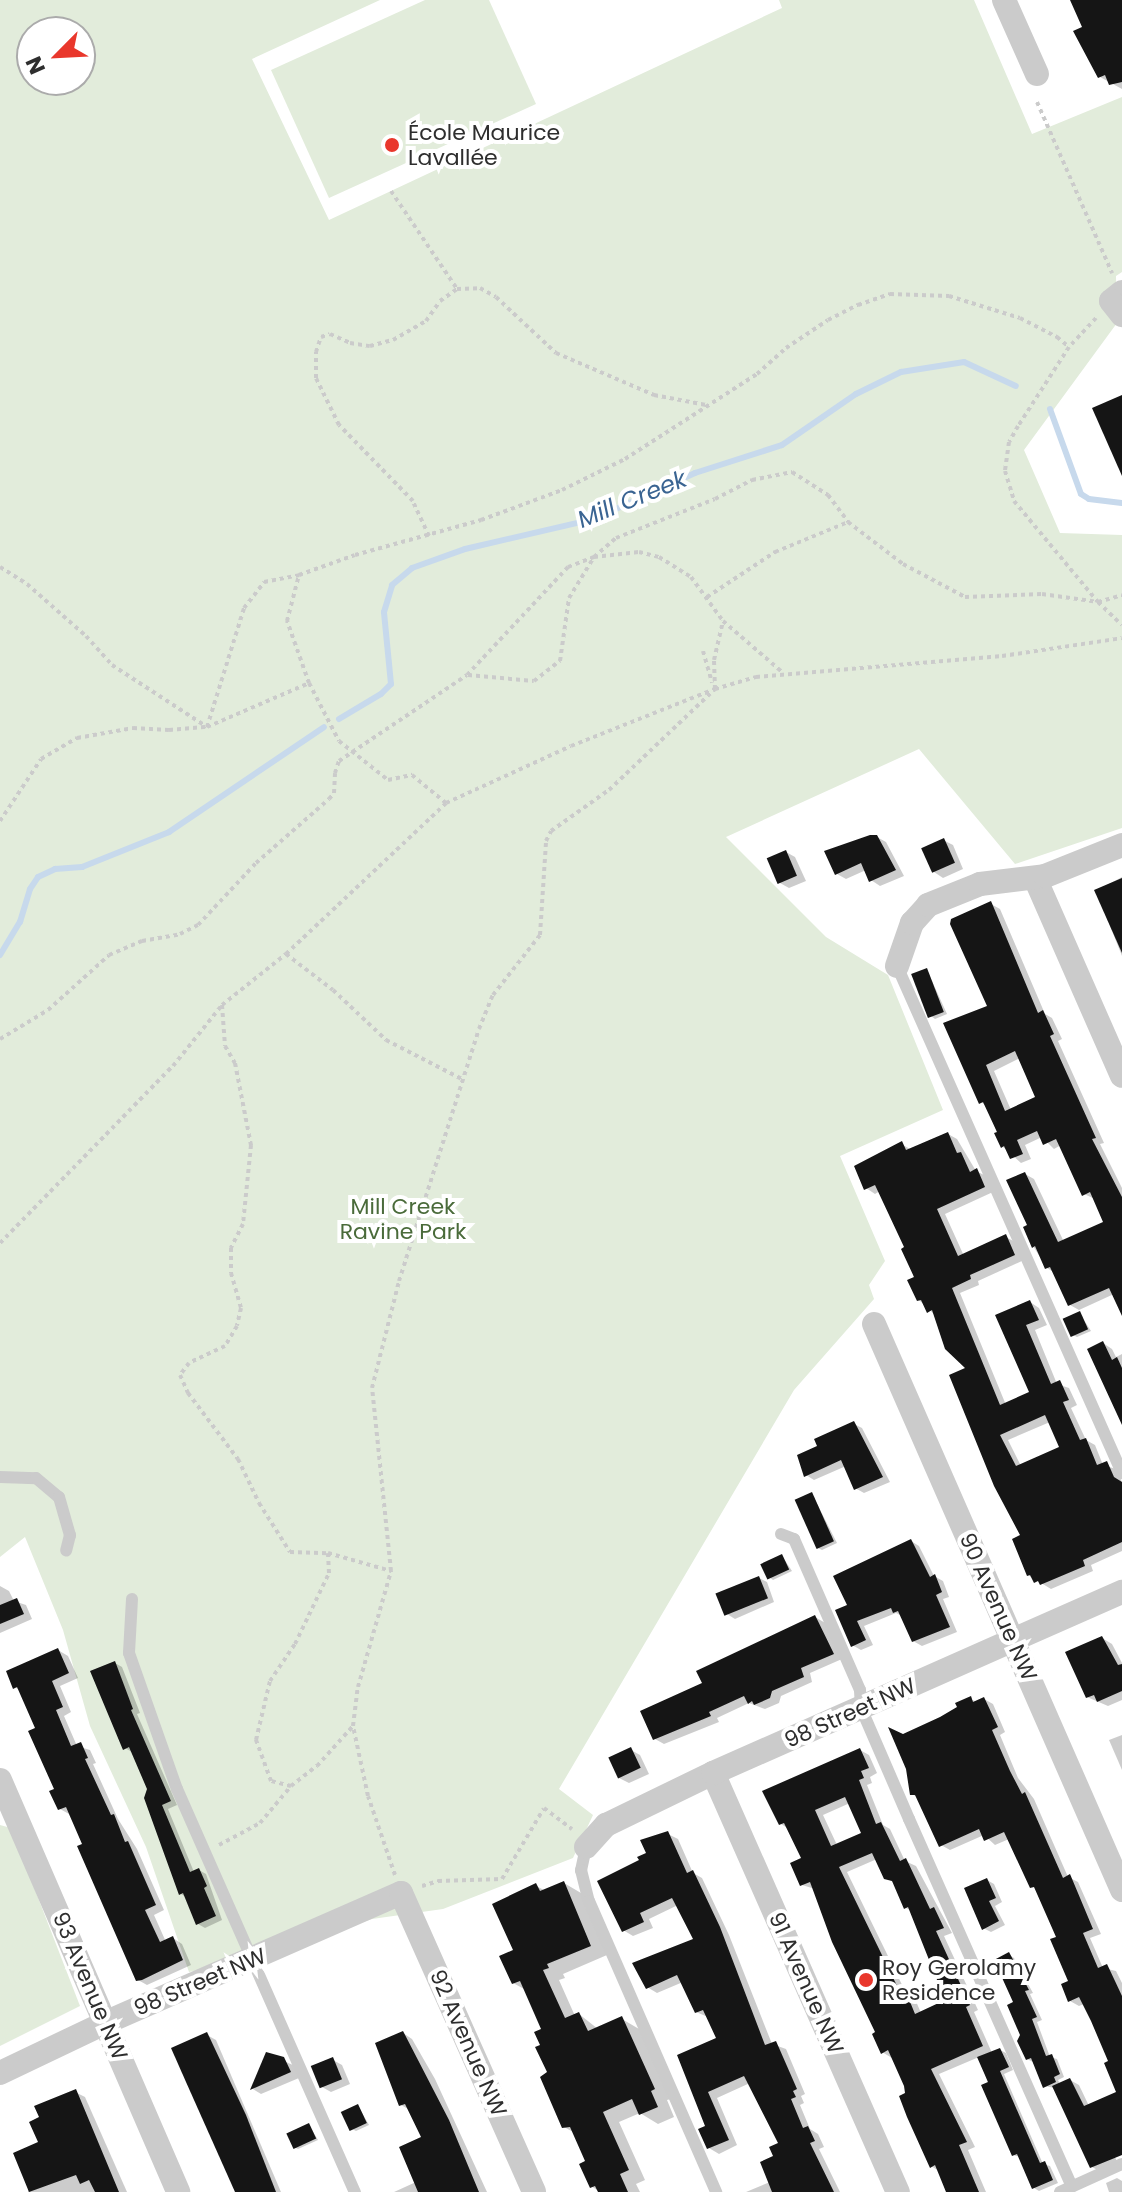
<!DOCTYPE html>
<html>
<head>
<meta charset="utf-8">
<style>
  body { margin:0 }
  #map { position:relative; width:1122px; height:2192px; overflow:hidden; background:#fff; font-family:Poppins,sans-serif }
  div>[style] { position:absolute }
  [style*='--x'] { left:calc(var(--x)*1px); top:calc(var(--y)*1px); width:calc(var(--w)*1px); rotate:calc(var(--a)*1deg) }
  .green>* { inset:0; background:#e2ecdb }
  .shadow>* { inset:0; background:#0003 }
  .stream>* { height:6px; margin:-3px; padding:0 3px; transform-origin:3px; border-radius:3px; background:#c7d9ec }
  .building>* { inset:0; background:#151515; transform-origin:0 0 }
  .path>* { height:4px; margin-top:-2px; transform-origin:0; background:repeating-linear-gradient(90deg,#cbcbcb 0 4px,transparent 0 8px) }
  .service>* { height:12px; margin:-6px; padding:0 6px; transform-origin:6px; border-radius:6px; background:#cbcbcb }
  .minor>* { height:24px; margin:-12px; padding:0 12px; transform-origin:12px; border-radius:12px; background:#cbcbcb }
  .dots>* { width:22px; height:22px; translate:-50% -50%; box-sizing:border-box; border:4px solid #fff; border-radius:50% }
  span { translate:-50% -50%; white-space:nowrap; text-align:center; line-height:1.15; -webkit-text-stroke:8px #fff; paint-order:stroke }
  .poi-label { font-size:22px; color:#2e2e2e }
  .left { translate:0 -50%; text-align:left }
  .park-label { font-size:22px; color:#4a6b3a }
  .street-label { font-size:22px; color:#2e2e2e }
  .water-label { font-size:24px; color:#3a6492; font-style:italic }
  .north { position:absolute; left:16px; top:16px; width:80px; height:80px; box-sizing:border-box; background:#fff; border:2px solid #ababab; border-radius:50%; rotate:246deg; font-size:22px; font-weight:700; line-height:32px; text-align:center; color:#2e2e2e }
  .north::after { content:''; display:block; margin:auto; width:28px; height:36px; background:#e9372c; clip-path:polygon(50% 0,100% 100%,50% 72%,0 100%) }
</style>
</head>
<body>
<div id="map">
  <div class="green">
    <i style="clip-path:polygon(evenodd,0 0,380px 0,252px 59px,329px 220px,782px 8px,779px 0,974px 0,1032px 134px,1122px 97px,1122px 272px,1116px 276px,1117px 323px,1024px 450px,1060px 533px,1122px 535px,1122px 828px,1015px 864px,919px 749px,726px 837px,826px 937px,888px 975px,943px 1110px,840px 1156px,885px 1261px,869px 1285px,874px 1299px,794px 1390px,559px 1789px,593px 1815px,573px 1858px,443px 1909px,372px 1919px,253px 1960px,189px 1972px,146px 1847px,90px 1726px,63px 1630px,25px 1537px,0 1557px,0 0,32px 32px,80px 32px,80px 80px,32px 80px,32px 32px)"></i>
    <i style="clip-path:polygon(425px 0,489px 0,536px 104px,329px 198px,271px 70px)"></i>
    <i style="clip-path:polygon(0 1825px,11px 1828px,80px 2006px,0 2046px)"></i>
  </div>
  <div class="shadow">
    <i style="clip-path:polygon(1073px 0,1122px 0,1122px 89px,1100px 77px)"></i>
    <i style="clip-path:polygon(877px 837px,886px 842px,904px 876px,880px 886px,871px 880px,866px 870px,846px 879px,837px 874px)"></i>
    <i style="clip-path:polygon(943px 840px,953px 845px,963px 869px,943px 878px,934px 872px)"></i>
    <i style="clip-path:polygon(786px 852px,795px 857px,806px 881px,789px 888px,780px 883px)"></i>
    <i style="clip-path:polygon(1122px 877px,1122px 956px,1096px 891px)"></i>
    <i style="clip-path:polygon(evenodd,991px 904px,1000px 909px,1045px 1014px,1052px 1018px,1062px 1039px,1058px 1041px,1104px 1143px,1100px 1144px,1122px 1188px,1122px 1311px,1114px 1294px,1079px 1310px,1070px 1305px,1055px 1273px,1047px 1268px,1033px 1246px,1025px 1174px,1034px 1179px,1064px 1242px,1106px 1223px,1095px 1199px,1084px 1194px,1061px 1145px,1054px 1149px,1042px 1137px,1025px 1145px,1031px 1159px,1021px 1163px,1002px 1146px,987px 1106px,981px 1102px,990px 1007px,991px 904px,1020px 1058px,1038px 1098px,1011px 1110px,994px 1071px,1020px 1058px)"></i>
    <i style="clip-path:polygon(927px 970px,947px 1014px,935px 1019px,931px 1016px)"></i>
    <i style="clip-path:polygon(evenodd,948px 1134px,957px 1139px,976px 1171px,986px 1176px,993px 1192px,945px 1214px,964px 1256px,1006px 1237px,1015px 1242px,1024px 1260px,978px 1281px,979px 1285px,960px 1293px,1006px 1405px,1032px 1393px,998px 1316px,1030px 1302px,1039px 1308px,1047px 1325px,1035px 1330px,1057px 1384px,1069px 1388px,1077px 1405px,1071px 1408px,1086px 1440px,1095px 1445px,1103px 1465px,1116px 1469px,1122px 1482px,1122px 1551px,1091px 1565px,1093px 1571px,1051px 1589px,1028px 1575px,1022px 1536px,969px 1368px,936px 1316px,919px 1300px,907px 1248px,880px 1191px,875px 1194px,866px 1188px,901px 1144px,912px 1150px,948px 1134px,1050px 1422px,1061px 1448px,1021px 1466px,1008px 1440px,1050px 1422px)"></i>
    <i style="clip-path:polygon(1080px 1314px,1091px 1331px,1077px 1337px,1073px 1335px)"></i>
    <i style="clip-path:polygon(1103px 1343px,1112px 1349px,1116px 1357px,1122px 1354px,1122px 1423px)"></i>
    <i style="clip-path:polygon(854px 1424px,862px 1428px,890px 1482px,864px 1493px,855px 1488px,846px 1466px,814px 1480px,806px 1475px,820px 1447px)"></i>
    <i style="clip-path:polygon(812px 1494px,837px 1543px,822px 1550px,818px 1548px)"></i>
    <i style="clip-path:polygon(911px 1541px,919px 1546px,934px 1576px,943px 1581px,949px 1597px,943px 1599px,957px 1632px,922px 1646px,913px 1641px,902px 1616px,896px 1613px,864px 1626px,873px 1645px,861px 1650px,852px 1645px,849px 1606px)"></i>
    <i style="clip-path:polygon(782px 1556px,792px 1571px,773px 1580px,769px 1577px)"></i>
    <i style="clip-path:polygon(759px 1578px,767px 1582px,774px 1602px,735px 1619px,727px 1614px)"></i>
    <i style="clip-path:polygon(0 1586px,9px 1591px,14px 1601px,26px 1605px,32px 1619px,0 1633px)"></i>
    <i style="clip-path:polygon(815px 1617px,827px 1624px,842px 1659px,810px 1673px,812px 1682px,781px 1696px,779px 1703px,765px 1709px,749px 1703px,717px 1718px,719px 1722px,664px 1744px,655px 1739px,704px 1684px,698px 1672px)"></i>
    <i style="clip-path:polygon(1102px 1638px,1112px 1644px,1122px 1663px,1122px 1700px,1108px 1706px,1087px 1697px)"></i>
    <i style="clip-path:polygon(58px 1650px,68px 1656px,78px 1678px,60px 1686px,71px 1712px,64px 1716px,77px 1746px,90px 1750px,96px 1763px,93px 1764px,118px 1819px,137px 1849px,164px 1910px,154px 1915px,166px 1942px,173px 1938px,182px 1944px,191px 1965px,147px 1985px,138px 1980px,84px 1845px,69px 1814px,60px 1809px,38px 1729px,21px 1691px,15px 1687px)"></i>
    <i style="clip-path:polygon(115px 1663px,122px 1667px,140px 1713px,137px 1714px,177px 1805px,168px 1809px,194px 1872px,199px 1870px,206px 1874px,222px 1920px,205px 1928px,198px 1924px,186px 1897px,181px 1894px,150px 1789px,132px 1752px,125px 1748px)"></i>
    <i style="clip-path:polygon(970px 1699px,977px 1702px,984px 1699px,993px 1704px,1005px 1732px,1000px 1735px,1018px 1778px,1034px 1799px,1068px 1877px,1078px 1882px,1101px 1934px,1090px 1938px,1103px 1968px,1116px 1971px,1122px 1983px,1122px 2127px,1105px 2134px,1118px 2164px,1101px 2172px,1092px 2167px,1055px 2088px,1044px 2086px,1033px 2062px,1027px 2059px,1009px 1955px,1014px 1958px,1033px 1993px,1030px 1994px,1042px 2020px,1037px 2022px,1050px 2057px,1057px 2059px,1064px 2077px,1058px 2080px,1060px 2084px,1070px 2080px,1079px 2085px,1089px 2106px,1119px 2093px,1111px 2062px,1084px 2004px,1079px 2006px,1070px 2001px,1070px 1982px,1058px 1938px,1018px 1852px,1009px 1839px,995px 1845px,984px 1835px,950px 1850px,941px 1845px,919px 1798px,912px 1794px,903px 1736px,959px 1708px)"></i>
    <i style="clip-path:polygon(1122px 1735px,1122px 1770px,1109px 1740px)"></i>
    <i style="clip-path:polygon(631px 1750px,640px 1755px,649px 1774px,629px 1783px,619px 1778px)"></i>
    <i style="clip-path:polygon(evenodd,860px 1750px,869px 1755px,877px 1773px,870px 1777px,872px 1783px,867px 1785px,883px 1825px,890px 1829px,905px 1861px,916px 1866px,952px 1933px,944px 1936px,978px 2010px,974px 2012px,992px 2053px,1000px 2050px,1006px 2053px,1013px 2070px,1004px 2074px,1043px 2164px,1050px 2166px,1058px 2183px,1039px 2191px,1034px 2188px,1020px 2157px,1013px 2155px,979px 2057px,939px 2074px,975px 2147px,968px 2150px,986px 2192px,949px 2192px,939px 2171px,931px 2166px,906px 2086px,892px 2058px,882px 2052px,878px 2033px,815px 1889px,802px 1885px,804px 1859px,789px 1829px,781px 1824px,860px 1750px,850px 1803px,864px 1834px,837px 1845px,823px 1815px,850px 1803px,860px 1750px,877px 1859px,886px 1878px,895px 1883px,906px 1908px,912px 1911px,947px 2001px,921px 2013px,915px 1999px,907px 1995px,847px 1872px,877px 1859px)"></i>
    <i style="clip-path:polygon(668px 1834px,678px 1839px,693px 1873px,702px 1878px,729px 1935px,772px 2044px,786px 2049px,805px 2094px,801px 2096px,804px 2103px,800px 2105px,810px 2129px,818px 2134px,824px 2147px,819px 2149px,840px 2192px,746px 2192px,770px 2182px,781px 2143px,750px 2083px,717px 2098px,737px 2145px,719px 2154px,709px 2148px,708px 2128px,680px 2056px,719px 2039px,708px 2017px,696px 2012px,683px 1982px,657px 1993px,647px 1987px,696px 1940px,678px 1905px,649px 1919px,653px 1928px,633px 1936px,623px 1930px,642px 1861px)"></i>
    <i style="clip-path:polygon(987px 1880px,994px 1884px,1002px 1902px,995px 1906px,1005px 1925px,991px 1932px,983px 1928px)"></i>
    <i style="clip-path:polygon(564px 1883px,581px 1893px,607px 1955px,563px 1974px,565px 1978px,559px 1980px,575px 2016px,579px 2014px,598px 2029px,622px 2019px,639px 2029px,671px 2099px,667px 2100px,674px 2117px,658px 2124px,640px 2113px,619px 2122px,645px 2180px,636px 2184px,640px 2192px,600px 2192px,591px 2186px,587px 2162px,575px 2133px,564px 2127px,543px 2046px,543px 2030px,526px 1990px,513px 1983px,515px 1951px,536px 1886px,546px 1891px)"></i>
    <i style="clip-path:polygon(403px 2033px,412px 2039px,435px 2079px,487px 2192px,394px 2192px,416px 2182px,423px 2138px,410px 2110px,401px 2105px)"></i>
    <i style="clip-path:polygon(207px 2035px,216px 2040px,281px 2192px,237px 2192px)"></i>
    <i style="clip-path:polygon(267px 2054px,293px 2065px,299px 2078px,261px 2094px,253px 2089px)"></i>
    <i style="clip-path:polygon(333px 2060px,342px 2065px,350px 2084px,331px 2092px,322px 2087px)"></i>
    <i style="clip-path:polygon(75px 2092px,85px 2097px,127px 2192px,28px 2192px,41px 2143px)"></i>
    <i style="clip-path:polygon(358px 2106px,369px 2125px,356px 2131px,352px 2129px)"></i>
    <i style="clip-path:polygon(309px 2125px,318px 2140px,298px 2149px,294px 2147px)"></i>
    <i style="clip-path:polygon(1117px 2178px,1122px 2181px,1122px 2192px,1109px 2192px,1106px 2183px)"></i>
  </div>
  <div class="stream">
    <i style="--x:1050;--y:409;--w:90;--a:70"></i>
    <i style="--x:1081;--y:494;--w:9;--a:32"></i>
    <i style="--x:1089;--y:499;--w:33;--a:7"></i>
    <i style="--x:339;--y:719;--w:49;--a:-30.8"></i>
    <i style="--x:381;--y:694;--w:14;--a:-45"></i>
    <i style="--x:391;--y:684;--w:72;--a:-95.6"></i>
    <i style="--x:384;--y:612;--w:28;--a:-73"></i>
    <i style="--x:392;--y:585;--w:26;--a:-40"></i>
    <i style="--x:412;--y:568;--w:56;--a:-19.7"></i>
    <i style="--x:465;--y:549;--w:132;--a:-13.1"></i>
    <i style="--x:594;--y:519;--w:111;--a:-24.5"></i>
    <i style="--x:695;--y:473;--w:91;--a:-17.8"></i>
    <i style="--x:782;--y:445;--w:90;--a:-34.6"></i>
    <i style="--x:856;--y:394;--w:50;--a:-26.1"></i>
    <i style="--x:901;--y:372;--w:64;--a:-9"></i>
    <i style="--x:964;--y:362;--w:57;--a:24.8"></i>
    <i style="--x:0;--y:955;--w:39;--a:-59"></i>
    <i style="--x:20;--y:922;--w:34;--a:-73"></i>
    <i style="--x:30;--y:889;--w:14;--a:-56"></i>
    <i style="--x:38;--y:877;--w:19;--a:-25"></i>
    <i style="--x:55;--y:869;--w:27;--a:-4"></i>
    <i style="--x:82;--y:867;--w:94;--a:-21.9"></i>
    <i style="--x:169;--y:832;--w:187;--a:-34.1"></i>
  </div>
  <div class="building">
    <i style="clip-path:polygon(1070px 0,1122px 0,1122px 82px,1109px 85px,1105px 75px,1098px 78px,1073px 31px,1082px 27px)"></i>
    <i style="clip-path:polygon(1122px 395px,1122px 476px,1092px 408px)"></i>
    <i style="clip-path:polygon(870px 835px,877px 835px,896px 870px,869px 882px,861px 863px,835px 875px,824px 851px)"></i>
    <i style="left:944px;top:838px;width:27px;height:25px;rotate:66deg"></i>
    <i style="left:786px;top:850px;width:28px;height:21px;rotate:67deg"></i>
    <i style="clip-path:polygon(1122px 878px,1122px 953px,1094px 890px)"></i>
    <i style="clip-path:polygon(evenodd,991px 901px,1038px 1013px,1043px 1010px,1054px 1034px,1050px 1036px,1096px 1138px,1092px 1139px,1122px 1197px,1122px 1316px,1109px 1288px,1068px 1306px,1050px 1267px,1045px 1269px,1035px 1246px,1032px 1248px,1023px 1227px,1027px 1225px,1006px 1180px,1025px 1172px,1058px 1242px,1103px 1222px,1090px 1192px,1082px 1196px,1056px 1139px,1043px 1145px,1037px 1131px,1017px 1140px,1023px 1154px,1010px 1159px,1004px 1146px,1001px 1148px,994px 1133px,997px 1132px,983px 1102px,979px 1104px,943px 1023px,987px 1006px,950px 924px,951px 919px,991px 901px,1015px 1051px,1035px 1097px,1005px 1111px,986px 1065px,1015px 1051px)"></i>
    <i style="left:927px;top:968px;width:47px;height:17px;rotate:69deg"></i>
    <i style="clip-path:polygon(evenodd,948px 1132px,957px 1153px,961px 1152px,970px 1172px,977px 1168px,985px 1187px,937px 1209px,958px 1256px,1006px 1234px,1015px 1255px,970px 1275px,971px 1279px,952px 1288px,1000px 1405px,1029px 1392px,995px 1315px,1030px 1300px,1039px 1320px,1026px 1325px,1051px 1384px,1060px 1380px,1069px 1400px,1063px 1402px,1080px 1440px,1086px 1438px,1097px 1465px,1107px 1461px,1114px 1477px,1122px 1482px,1122px 1542px,1083px 1560px,1085px 1566px,1040px 1585px,1038px 1581px,1034px 1583px,1030px 1575px,1027px 1576px,1012px 1539px,1020px 1535px,994px 1486px,949px 1375px,965px 1368px,945px 1349px,932px 1310px,927px 1313px,921px 1300px,917px 1301px,907px 1280px,914px 1277px,901px 1249px,904px 1247px,875px 1185px,864px 1190px,854px 1166px,902px 1141px,906px 1150px,948px 1132px,1045px 1415px,1059px 1447px,1016px 1466px,1000px 1435px,1045px 1415px)"></i>
    <i style="left:1080px;top:1311px;width:20px;height:19px;rotate:66deg"></i>
    <i style="clip-path:polygon(1103px 1341px,1112px 1360px,1117px 1357px,1122px 1368px,1122px 1425px,1087px 1349px)"></i>
    <i style="clip-path:polygon(854px 1421px,883px 1477px,854px 1490px,841px 1460px,804px 1477px,797px 1455px,817px 1446px,814px 1439px)"></i>
    <i style="left:812px;top:1492px;width:54px;height:19px;rotate:66deg"></i>
    <i style="clip-path:polygon(911px 1539px,930px 1577px,935px 1574px,942px 1592px,936px 1595px,950px 1627px,912px 1642px,898px 1611px,893px 1613px,891px 1608px,857px 1621px,866px 1640px,851px 1647px,835px 1610px,847px 1605px,833px 1576px)"></i>
    <i style="left:782px;top:1554px;width:17px;height:24px;rotate:65deg"></i>
    <i style="left:759px;top:1576px;width:24px;height:47px;rotate:68deg"></i>
    <i style="clip-path:polygon(17px 1598px,24px 1614px,0 1624px,0 1605px)"></i>
    <i style="clip-path:polygon(815px 1615px,834px 1654px,801px 1668px,804px 1677px,772px 1691px,770px 1698px,754px 1705px,752px 1701px,748px 1704px,744px 1696px,709px 1712px,711px 1716px,653px 1740px,640px 1711px,702px 1683px,696px 1671px)"></i>
    <i style="clip-path:polygon(1102px 1636px,1118px 1665px,1122px 1664px,1122px 1691px,1097px 1702px,1094px 1695px,1086px 1698px,1065px 1652px)"></i>
    <i style="clip-path:polygon(58px 1648px,69px 1673px,52px 1681px,63px 1707px,56px 1710px,71px 1746px,81px 1742px,88px 1758px,85px 1759px,111px 1815px,114px 1814px,125px 1842px,128px 1841px,156px 1905px,145px 1910px,160px 1942px,173px 1936px,183px 1960px,142px 1980px,136px 1981px,77px 1846px,82px 1844px,66px 1807px,58px 1810px,49px 1791px,54px 1789px,28px 1731px,35px 1728px,17px 1687px,13px 1689px,6px 1671px)"></i>
    <i style="clip-path:polygon(115px 1661px,133px 1709px,131px 1710px,171px 1801px,162px 1805px,190px 1872px,199px 1868px,207px 1886px,204px 1888px,216px 1916px,196px 1925px,183px 1893px,179px 1895px,144px 1798px,147px 1789px,129px 1747px,123px 1750px,90px 1671px)"></i>
    <i style="clip-path:polygon(971px 1696px,973px 1702px,984px 1697px,998px 1727px,992px 1730px,1010px 1771px,1022px 1794px,1025px 1792px,1063px 1878px,1070px 1874px,1093px 1929px,1083px 1933px,1098px 1968px,1107px 1964px,1122px 1996px,1122px 2155px,1090px 2168px,1052px 2086px,1070px 2078px,1084px 2106px,1116px 2092px,1104px 2063px,1108px 2061px,1091px 2021px,1079px 1997px,1068px 2002px,1061px 1984px,1068px 1981px,1050px 1939px,1056px 1937px,1034px 1887px,1030px 1888px,1004px 1832px,984px 1841px,979px 1829px,939px 1847px,915px 1795px,910px 1795px,906px 1769px,888px 1727px,903px 1734px,940px 1717px,957px 1707px,955px 1703px)"></i>
    <i style="left:631px;top:1747px;width:23px;height:25px;rotate:65deg"></i>
    <i style="clip-path:polygon(evenodd,860px 1748px,869px 1768px,861px 1771px,864px 1778px,859px 1780px,876px 1824px,881px 1822px,900px 1861px,906px 1858px,930px 1909px,934px 1907px,944px 1928px,936px 1931px,970px 2005px,966px 2007px,983px 2046px,931px 2069px,967px 2142px,959px 2145px,979px 2192px,946px 2192px,935px 2165px,930px 2168px,907px 2117px,899px 2096px,905px 2093px,904px 2086px,888px 2050px,881px 2054px,872px 2034px,875px 2032px,832px 1942px,810px 1882px,800px 1886px,790px 1863px,801px 1858px,784px 1823px,779px 1825px,762px 1791px,860px 1748px,845px 1797px,861px 1833px,831px 1846px,815px 1810px,845px 1797px,860px 1748px,872px 1853px,884px 1879px,892px 1881px,904px 1909px,908px 1907px,945px 2000px,915px 2014px,906px 1992px,901px 1994px,839px 1867px,872px 1853px)"></i>
    <i style="clip-path:polygon(668px 1831px,687px 1873px,693px 1870px,720px 1927px,765px 2045px,776px 2041px,797px 2089px,793px 2091px,796px 2097px,791px 2099px,803px 2128px,808px 2126px,815px 2141px,810px 2143px,834px 2192px,772px 2192px,760px 2162px,773px 2156px,769px 2147px,778px 2143px,744px 2076px,708px 2092px,729px 2140px,707px 2149px,698px 2129px,705px 2126px,677px 2055px,716px 2038px,703px 2010px,695px 2013px,677px 1975px,646px 1989px,632px 1963px,693px 1939px,672px 1898px,640px 1913px,644px 1922px,622px 1932px,597px 1881px,639px 1860px,637px 1857px,646px 1853px,640px 1840px)"></i>
    <i style="clip-path:polygon(987px 1878px,996px 1898px,989px 1901px,999px 1921px,982px 1930px,964px 1888px)"></i>
    <i style="clip-path:polygon(564px 1881px,591px 1946px,547px 1964px,549px 1968px,543px 1970px,565px 2018px,579px 2012px,588px 2031px,622px 2016px,655px 2089px,651px 2091px,658px 2107px,639px 2115px,632px 2099px,603px 2112px,629px 2170px,620px 2174px,628px 2192px,598px 2192px,595px 2186px,590px 2188px,579px 2164px,585px 2161px,570px 2127px,562px 2128px,540px 2077px,547px 2072px,535px 2047px,540px 2045px,534px 2032px,541px 2029px,520px 1981px,512px 1984px,499px 1956px,513px 1950px,492px 1904px,536px 1883px,540px 1891px)"></i>
    <i style="clip-path:polygon(1009px 1952px,1029px 1990px,1025px 1991px,1037px 2017px,1032px 2019px,1046px 2056px,1052px 2054px,1060px 2074px,1054px 2077px,1056px 2082px,1043px 2088px,1031px 2058px,1026px 2060px,1017px 2041px,1020px 2035px,1007px 2005px,1013px 2002px,994px 1960px)"></i>
    <i style="clip-path:polygon(403px 2031px,449px 2120px,479px 2192px,418px 2192px,399px 2147px,421px 2137px,405px 2104px,399px 2106px,375px 2043px)"></i>
    <i style="clip-path:polygon(207px 2032px,246px 2115px,276px 2192px,235px 2192px,186px 2082px,171px 2048px)"></i>
    <i style="clip-path:polygon(1000px 2048px,1009px 2067px,1000px 2071px,1040px 2163px,1045px 2161px,1053px 2180px,1032px 2189px,1017px 2154px,1012px 2156px,981px 2085px,988px 2082px,977px 2057px)"></i>
    <i style="clip-path:polygon(266px 2052px,284px 2057px,291px 2072px,250px 2090px)"></i>
    <i style="left:333px;top:2057px;width:24px;height:24px;rotate:68deg"></i>
    <i style="clip-path:polygon(76px 2089px,119px 2192px,95px 2192px,89px 2180px,80px 2184px,76px 2175px,29px 2192px,13px 2153px,38px 2142px,29px 2122px,39px 2117px,34px 2106px)"></i>
    <i style="left:358px;top:2104px;width:21px;height:19px;rotate:65deg"></i>
    <i style="left:309px;top:2123px;width:17px;height:25px;rotate:65deg"></i>
  </div>
  <div class="path">
    <i style="--x:1037;--y:102;--w:187;--a:66.3"></i>
    <i style="--x:391;--y:191;--w:118;--a:56"></i>
    <i style="--x:1096;--y:318;--w:40;--a:133"></i>
    <i style="--x:1069;--y:347;--w:94;--a:122.8"></i>
    <i style="--x:1018;--y:426;--w:18;--a:119"></i>
    <i style="--x:1009;--y:442;--w:29;--a:98"></i>
    <i style="--x:1005;--y:471;--w:31;--a:73"></i>
    <i style="--x:1014;--y:501;--w:131;--a:50.3"></i>
    <i style="--x:1098;--y:602;--w:33;--a:44"></i>
    <i style="--x:429;--y:536;--w:38;--a:-115"></i>
    <i style="--x:413;--y:501;--w:106;--a:-134.2"></i>
    <i style="--x:339;--y:425;--w:52;--a:-116.1"></i>
    <i style="--x:316;--y:378;--w:26;--a:-90"></i>
    <i style="--x:316;--y:352;--w:16;--a:-72"></i>
    <i style="--x:321;--y:337;--w:9;--a:-18"></i>
    <i style="--x:330;--y:334;--w:22;--a:24"></i>
    <i style="--x:350;--y:343;--w:20;--a:9"></i>
    <i style="--x:370;--y:346;--w:24;--a:-15"></i>
    <i style="--x:393;--y:340;--w:38;--a:-30"></i>
    <i style="--x:426;--y:321;--w:24;--a:-55"></i>
    <i style="--x:440;--y:301;--w:21;--a:-35"></i>
    <i style="--x:457;--y:289;--w:23;--a:-2"></i>
    <i style="--x:480;--y:288;--w:18;--a:29"></i>
    <i style="--x:496;--y:297;--w:82;--a:43"></i>
    <i style="--x:556;--y:353;--w:107;--a:23.2"></i>
    <i style="--x:654;--y:395;--w:53;--a:10.9"></i>
    <i style="--x:0;--y:567;--w:32;--a:32"></i>
    <i style="--x:27;--y:584;--w:79;--a:41.4"></i>
    <i style="--x:86;--y:636;--w:39;--a:48"></i>
    <i style="--x:112;--y:665;--w:113;--a:33.1"></i>
    <i style="--x:207;--y:727;--w:125;--a:-72.7"></i>
    <i style="--x:244;--y:608;--w:33;--a:-52"></i>
    <i style="--x:264;--y:582;--w:36;--a:-11"></i>
    <i style="--x:707;--y:597;--w:82;--a:-33.5"></i>
    <i style="--x:775;--y:552;--w:79;--a:-22.3"></i>
    <i style="--x:848;--y:522;--w:69;--a:37.4"></i>
    <i style="--x:903;--y:564;--w:70;--a:28"></i>
    <i style="--x:965;--y:597;--w:77;--a:-2.2"></i>
    <i style="--x:1042;--y:594;--w:57;--a:8.1"></i>
    <i style="--x:1098;--y:602;--w:25;--a:-16"></i>
    <i style="--x:703;--y:651;--w:33;--a:74"></i>
    <i style="--x:468;--y:675;--w:66;--a:5.2"></i>
    <i style="--x:534;--y:681;--w:33;--a:-38"></i>
    <i style="--x:560;--y:661;--w:64;--a:-81.9"></i>
    <i style="--x:569;--y:598;--w:48;--a:-58.6"></i>
    <i style="--x:594;--y:557;--w:29;--a:-41"></i>
    <i style="--x:616;--y:538;--w:106;--a:-21.5"></i>
    <i style="--x:715;--y:499;--w:42;--a:-27.2"></i>
    <i style="--x:752;--y:480;--w:41;--a:-11.3"></i>
    <i style="--x:792;--y:472;--w:43;--a:32.6"></i>
    <i style="--x:828;--y:495;--w:34;--a:53"></i>
    <i style="--x:309;--y:683;--w:65;--a:62.7"></i>
    <i style="--x:339;--y:741;--w:63;--a:38.5"></i>
    <i style="--x:388;--y:780;--w:25;--a:-12"></i>
    <i style="--x:412;--y:775;--w:44;--a:39.5"></i>
    <i style="--x:0;--y:821;--w:74;--a:-56.5"></i>
    <i style="--x:41;--y:759;--w:42;--a:-30.3"></i>
    <i style="--x:77;--y:738;--w:57;--a:-10.1"></i>
    <i style="--x:133;--y:728;--w:36;--a:3"></i>
    <i style="--x:169;--y:730;--w:38;--a:-5"></i>
    <i style="--x:207;--y:727;--w:111;--a:-23.3"></i>
    <i style="--x:309;--y:683;--w:66;--a:-109.5"></i>
    <i style="--x:287;--y:621;--w:48;--a:-75.4"></i>
    <i style="--x:299;--y:575;--w:59;--a:-19.7"></i>
    <i style="--x:355;--y:555;--w:131;--a:-15.5"></i>
    <i style="--x:481;--y:520;--w:86;--a:-20.3"></i>
    <i style="--x:562;--y:490;--w:70;--a:-26.2"></i>
    <i style="--x:625;--y:459;--w:157;--a:-32.8"></i>
    <i style="--x:757;--y:374;--w:39;--a:-42"></i>
    <i style="--x:786;--y:348;--w:50;--a:-33.7"></i>
    <i style="--x:828;--y:320;--w:34;--a:-27"></i>
    <i style="--x:858;--y:305;--w:34;--a:-19"></i>
    <i style="--x:890;--y:294;--w:59;--a:1.9"></i>
    <i style="--x:949;--y:296;--w:74;--a:17.2"></i>
    <i style="--x:1020;--y:318;--w:42;--a:27.2"></i>
    <i style="--x:1057;--y:337;--w:16;--a:40"></i>
    <i style="--x:286;--y:954;--w:59;--a:37.5"></i>
    <i style="--x:333;--y:990;--w:73;--a:43.3"></i>
    <i style="--x:386;--y:1040;--w:85;--a:27.2"></i>
    <i style="--x:222;--y:1005;--w:41;--a:85.8"></i>
    <i style="--x:225;--y:1046;--w:20;--a:60"></i>
    <i style="--x:235;--y:1063;--w:84;--a:79"></i>
    <i style="--x:251;--y:1145;--w:79;--a:95.8"></i>
    <i style="--x:243;--y:1224;--w:27;--a:117"></i>
    <i style="--x:231;--y:1248;--w:25;--a:90"></i>
    <i style="--x:231;--y:1273;--w:36;--a:74"></i>
    <i style="--x:241;--y:1308;--w:18;--a:103"></i>
    <i style="--x:237;--y:1326;--w:23;--a:121"></i>
    <i style="--x:225;--y:1346;--w:40;--a:155"></i>
    <i style="--x:189;--y:1363;--w:15;--a:127"></i>
    <i style="--x:180;--y:1375;--w:20;--a:66"></i>
    <i style="--x:188;--y:1393;--w:83;--a:52.9"></i>
    <i style="--x:238;--y:1459;--w:49;--a:64.5"></i>
    <i style="--x:259;--y:1503;--w:58;--a:57.7"></i>
    <i style="--x:290;--y:1552;--w:38;--a:2"></i>
    <i style="--x:0;--y:1039;--w:56;--a:-31.1"></i>
    <i style="--x:48;--y:1010;--w:82;--a:-42"></i>
    <i style="--x:109;--y:955;--w:36;--a:-23"></i>
    <i style="--x:142;--y:941;--w:39;--a:-10"></i>
    <i style="--x:180;--y:934;--w:20;--a:-27"></i>
    <i style="--x:198;--y:925;--w:85;--a:-46.9"></i>
    <i style="--x:256;--y:863;--w:97;--a:-41.2"></i>
    <i style="--x:329;--y:799;--w:8;--a:-50"></i>
    <i style="--x:334;--y:793;--w:20;--a:-87"></i>
    <i style="--x:335;--y:773;--w:13;--a:-72"></i>
    <i style="--x:339;--y:761;--w:154;--a:-33.9"></i>
    <i style="--x:467;--y:675;--w:148;--a:-46.9"></i>
    <i style="--x:568;--y:567;--w:28;--a:-21"></i>
    <i style="--x:594;--y:557;--w:45;--a:-6.3"></i>
    <i style="--x:639;--y:552;--w:21;--a:14"></i>
    <i style="--x:659;--y:557;--w:38;--a:32"></i>
    <i style="--x:691;--y:577;--w:54;--a:54"></i>
    <i style="--x:723;--y:621;--w:78;--a:40.8"></i>
    <i style="--x:0;--y:1243;--w:248;--a:-45.7"></i>
    <i style="--x:173;--y:1066;--w:78;--a:-51.2"></i>
    <i style="--x:222;--y:1005;--w:82;--a:-38.6"></i>
    <i style="--x:286;--y:954;--w:220;--a:-43.3"></i>
    <i style="--x:446;--y:803;--w:137;--a:-24.5"></i>
    <i style="--x:571;--y:746;--w:155;--a:-21.6"></i>
    <i style="--x:715;--y:689;--w:43;--a:-16.3"></i>
    <i style="--x:756;--y:677;--w:247;--a:-4.9"></i>
    <i style="--x:1002;--y:656;--w:121;--a:-8.5"></i>
    <i style="--x:291;--y:1786;--w:21;--a:-166"></i>
    <i style="--x:271;--y:1781;--w:44;--a:-110.1"></i>
    <i style="--x:256;--y:1740;--w:61;--a:-76.7"></i>
    <i style="--x:270;--y:1681;--w:45;--a:-56"></i>
    <i style="--x:295;--y:1644;--w:79;--a:-64.4"></i>
    <i style="--x:329;--y:1573;--w:20;--a:-93"></i>
    <i style="--x:328;--y:1553;--w:66;--a:15.9"></i>
    <i style="--x:219;--y:1845;--w:47;--a:-28.2"></i>
    <i style="--x:260;--y:1823;--w:48;--a:-50"></i>
    <i style="--x:291;--y:1786;--w:33;--a:-38"></i>
    <i style="--x:317;--y:1766;--w:54;--a:-48"></i>
    <i style="--x:395;--y:1875;--w:83;--a:-108.9"></i>
    <i style="--x:368;--y:1796;--w:72;--a:-102.1"></i>
    <i style="--x:353;--y:1726;--w:39;--a:-83"></i>
    <i style="--x:358;--y:1687;--w:121;--a:-74.1"></i>
    <i style="--x:391;--y:1571;--w:184;--a:-95.9"></i>
    <i style="--x:372;--y:1388;--w:110;--a:-75.8"></i>
    <i style="--x:399;--y:1281;--w:264;--a:-72.4"></i>
    <i style="--x:479;--y:1029;--w:37;--a:-68"></i>
    <i style="--x:493;--y:995;--w:76;--a:-51.9"></i>
    <i style="--x:540;--y:935;--w:94;--a:-86.3"></i>
    <i style="--x:546;--y:841;--w:11;--a:-63"></i>
    <i style="--x:551;--y:831;--w:71;--a:-35.3"></i>
    <i style="--x:609;--y:790;--w:146;--a:-43.6"></i>
    <i style="--x:715;--y:689;--w:29;--a:-92"></i>
    <i style="--x:714;--y:660;--w:40;--a:-77"></i>
    <i style="--x:422;--y:1886;--w:17;--a:-17"></i>
    <i style="--x:438;--y:1881;--w:64;--a:-1.8"></i>
    <i style="--x:502;--y:1879;--w:82;--a:-59.4"></i>
    <i style="--x:544;--y:1808;--w:35;--a:37"></i>
  </div>
  <div class="service">
    <i style="--x:897;--y:966;--w:555;--a:66.07"></i>
    <i style="--x:0;--y:1477;--w:36;--a:2"></i>
    <i style="--x:36;--y:1478;--w:30;--a:40"></i>
    <i style="--x:59;--y:1497;--w:40;--a:74"></i>
    <i style="--x:70;--y:1535;--w:16;--a:104"></i>
    <i style="--x:781;--y:1534;--w:14;--a:21"></i>
    <i style="--x:794;--y:1539;--w:165;--a:66.4"></i>
    <i style="--x:860;--y:1690;--w:18;--a:87"></i>
    <i style="--x:861;--y:1708;--w:121;--a:66.6"></i>
    <i style="--x:909;--y:1819;--w:402;--a:66.1"></i>
    <i style="--x:132;--y:1599;--w:54;--a:93.2"></i>
    <i style="--x:129;--y:1653;--w:144;--a:70.6"></i>
    <i style="--x:177;--y:1789;--w:441;--a:66.2"></i>
    <i style="--x:586;--y:1847;--w:24;--a:102"></i>
    <i style="--x:581;--y:1870;--w:32;--a:76"></i>
    <i style="--x:589;--y:1901;--w:318;--a:66.4"></i>
    <i style="--x:1060;--y:2192;--w:68;--a:-24.3"></i>
  </div>
  <div class="minor">
    <i style="--x:1004;--y:0;--w:81;--a:66"></i>
    <i style="--x:1122;--y:292;--w:14;--a:141"></i>
    <i style="--x:1111;--y:301;--w:18;--a:52"></i>
    <i style="--x:1035;--y:878;--w:216;--a:66.3"></i>
    <i style="--x:897;--y:966;--w:46;--a:-70.8"></i>
    <i style="--x:912;--y:923;--w:24;--a:-48"></i>
    <i style="--x:928;--y:905;--w:56;--a:-22"></i>
    <i style="--x:980;--y:884;--w:65;--a:-7"></i>
    <i style="--x:1045;--y:876;--w:83;--a:-21.9"></i>
    <i style="--x:874;--y:1324;--w:618;--a:66.34"></i>
    <i style="--x:713;--y:1773;--w:458;--a:66.2"></i>
    <i style="--x:0;--y:1780;--w:449;--a:66.6"></i>
    <i style="--x:586;--y:1847;--w:30;--a:-48"></i>
    <i style="--x:606;--y:1825;--w:119;--a:-25.9"></i>
    <i style="--x:713;--y:1773;--w:447;--a:-23.9"></i>
    <i style="--x:0;--y:2073;--w:119;--a:-25.5"></i>
    <i style="--x:107;--y:2022;--w:321;--a:-23.7"></i>
    <i style="--x:401;--y:1893;--w:327;--a:66"></i>
  </div>
  <div class="dots">
    <i style="left:392px;top:145px;background:#e9372c"></i>
    <i style="left:866px;top:1980px;background:#e9372c"></i>
  </div>
  <div class="poi-label">
    <span class="left" style="left:408px;top:145px">École Maurice<br>Lavallée</span>
    <span class="left" style="left:882px;top:1980px">Roy Gerolamy<br>Residence</span>
  </div>
  <div class="park-label">
    <span style="left:403px;top:1219px">Mill Creek<br>Ravine Park</span>
  </div>
  <div class="street-label">
    <span style="left:998px;top:1607px;rotate:66deg">90 Avenue NW</span>
    <span style="left:850px;top:1713px;rotate:-24deg">98 Street NW</span>
    <span style="left:200px;top:1982px;rotate:-23deg">98 Street NW</span>
    <span style="left:806px;top:1983px;rotate:66deg">91 Avenue NW</span>
    <span style="left:90px;top:1986px;rotate:67deg">93 Avenue NW</span>
    <span style="left:468px;top:2043px;rotate:66deg">92 Avenue NW</span>
  </div>
  <div class="water-label">
    <span style="left:632px;top:499px;rotate:-22deg">Mill Creek</span>
  </div>
  <div class="north">N</div>
</div>
</body>
</html>
